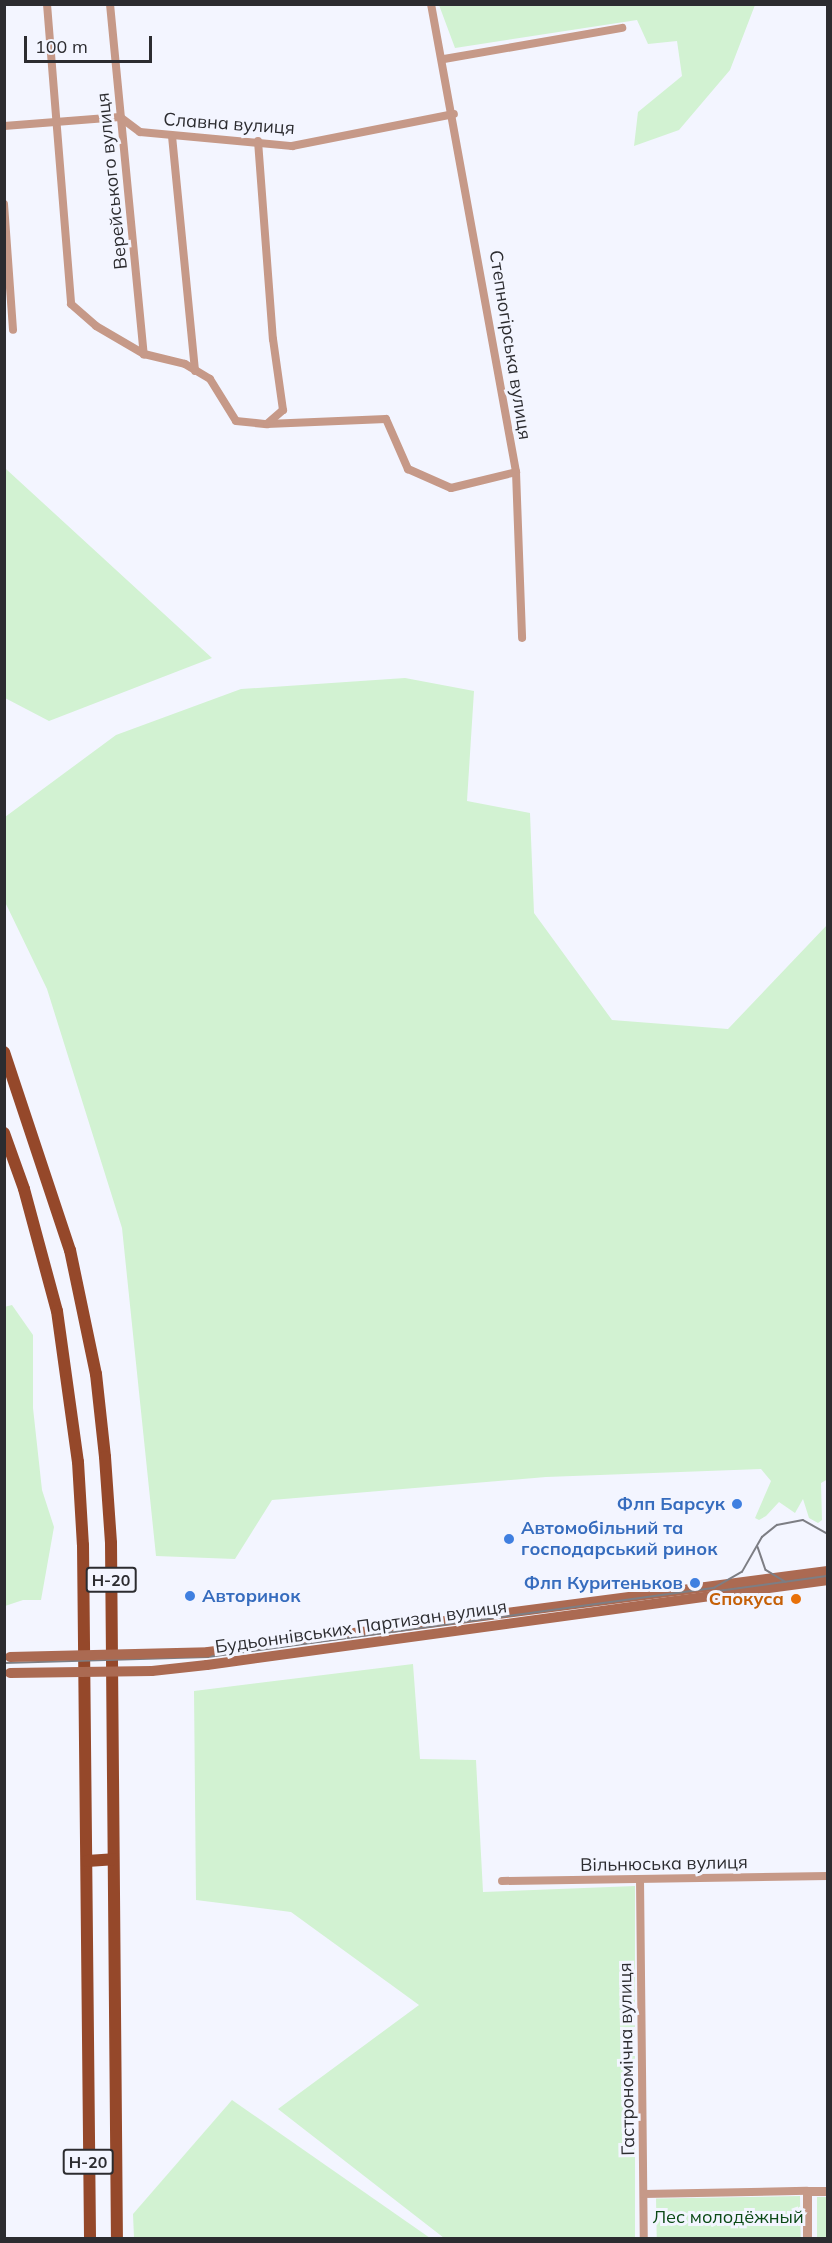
<!DOCTYPE html>
<html>
<head>
<meta charset="utf-8">
<style>
  body { margin:0 }
  #map { position:relative; width:832px; height:2243px; overflow:hidden; background:#f3f5ff; font-family:Mulish,sans-serif }
  div>[style] { position:absolute }
  [style*='--x'] { left:calc(var(--x)*1px); top:calc(var(--y)*1px); width:calc(var(--w)*1px); rotate:calc(var(--a)*1deg) }
  .green>* { inset:0; background:#d2f2d2; transform-origin:0 0 }
  .minor>* { height:8px; margin:-4px; padding:0 4px; transform-origin:4px; border-radius:4px; background:#c69988 }
  .tertiary>* { height:9px; margin:-4.5px; padding:0 4.5px; transform-origin:4.5px; border-radius:4.5px; background:#c69988 }
  .secondary>* { height:10px; margin:-5px; padding:0 5px; transform-origin:5px; border-radius:5px; background:#ab6a52 }
  .primary>* { height:12px; margin:-6px; padding:0 6px; transform-origin:6px; border-radius:6px; background:#95482a }
  .tram>* { height:1.5px; margin:-0.75px; padding:0 0.75px; transform-origin:0.75px; border-radius:0.75px; background:#7d7e84 }
  .secondary-bridge>* { height:10px; margin:-5px; padding:0 5px; transform-origin:5px; border-radius:5px; background:#ab6a52 }
  .dots>* { width:16px; height:16px; translate:-50% -50%; box-sizing:border-box; border:3px solid #f3f5ff; border-radius:50% }
  span { translate:-50% -50%; white-space:nowrap; text-align:center; line-height:1.15; -webkit-text-stroke:6px #f3f5ff; paint-order:stroke }
  .shield-label span { padding:2px 4px; background:#f3f5ff; border:2px solid; border-radius:4px; -webkit-text-stroke-width:0 }
  .shield-label { font-size:16px; color:#2c2c30; font-weight:700 }
  .street-label { font-size:18px; color:#2c2c30 }
  .shop-label { font-size:18px; color:#366cbe; font-weight:700 }
  .right { translate:-100% -50%; text-align:right }
  .left { translate:0 -50%; text-align:left }
  .food-label { font-size:18px; color:#c56008; font-weight:700 }
  .park-label { font-size:18px; color:#0c4a16 }
  .frame { position:absolute; inset:0; border:6px solid #2c2c30; pointer-events:none }
  .scale { position:absolute; left:24px; top:36px; width:128px; height:27px; box-sizing:border-box; border:3px solid #2c2c30; border-top:0; padding-left:8px; font-size:18px; line-height:21px; white-space:nowrap; color:#2c2c30; -webkit-text-stroke:4px #f3f5ff; paint-order:stroke }
</style>
</head>
<body>
<div id="map">
  <div class="green">
    <i style="clip-path:polygon(439px 5px,755px 5px,730px 70px,679px 130px,634px 146px,638px 112px,682px 76px,677px 41px,648px 44px,637px 20px,455px 48px)"></i>
    <i style="clip-path:polygon(5px 467px,6px 469px,212px 658px,49px 721px,5px 698px)"></i>
    <i style="clip-path:polygon(405px 678px,474px 691px,467px 801px,530px 813px,534px 913px,612px 1020px,728px 1029px,827px 925px,828px 1479px,821px 1483px,822px 1520px,818px 1523px,809px 1518px,803px 1499px,795px 1513px,779px 1502px,766px 1516px,759px 1520px,755px 1518px,771px 1481px,761px 1469px,546px 1477px,272px 1500px,235px 1559px,156px 1556px,122px 1228px,47px 989px,5px 902px,5px 817px,116px 735px,241px 689px)"></i>
    <i style="clip-path:polygon(12px 1305px,33px 1335px,33px 1408px,42px 1490px,54px 1527px,41px 1600px,23px 1600px,5px 1606px,4px 1307px)"></i>
    <i style="clip-path:polygon(413px 1664px,420px 1759px,476px 1760px,483px 1892px,635px 1886px,635px 2238px,444px 2238px,278px 2109px,419px 2005px,291px 1912px,196px 1900px,194px 1691px)"></i>
    <i style="clip-path:polygon(232px 2100px,430px 2238px,134px 2238px,133px 2214px)"></i>
    <i style="left:800px;top:2196px;width:42px;height:144px;rotate:89deg"></i>
    <i style="left:817px;top:2197px;width:10px;height:41px"></i>
  </div>
  <div class="minor">
    <i style="--x:47;--y:4;--w:301;--a:85.4"></i>
    <i style="--x:71;--y:304;--w:33;--a:41"></i>
    <i style="--x:96;--y:326;--w:56;--a:30.3"></i>
    <i style="--x:144;--y:354;--w:42;--a:13.7"></i>
    <i style="--x:185;--y:364;--w:29;--a:31"></i>
    <i style="--x:210;--y:379;--w:49;--a:58.2"></i>
    <i style="--x:236;--y:421;--w:31;--a:6"></i>
    <i style="--x:267;--y:424;--w:119;--a:-2.4"></i>
    <i style="--x:386;--y:419;--w:55;--a:66.3"></i>
    <i style="--x:408;--y:469;--w:47;--a:23.8"></i>
    <i style="--x:451;--y:488;--w:67;--a:-13.8"></i>
    <i style="--x:110;--y:4;--w:352;--a:84.5"></i>
    <i style="--x:431;--y:4;--w:476;--a:79.7"></i>
    <i style="--x:516;--y:472;--w:166;--a:87.9"></i>
    <i style="--x:444;--y:59;--w:181;--a:-9.9"></i>
    <i style="--x:4;--y:126;--w:116;--a:-4.4"></i>
    <i style="--x:120;--y:117;--w:25;--a:37"></i>
    <i style="--x:140;--y:132;--w:153;--a:5.3"></i>
    <i style="--x:292;--y:146;--w:165;--a:-11.2"></i>
    <i style="--x:172;--y:136;--w:236;--a:84.4"></i>
    <i style="--x:258;--y:141;--w:199;--a:85.7"></i>
    <i style="--x:273;--y:339;--w:72;--a:82"></i>
    <i style="--x:283;--y:410;--w:21;--a:139"></i>
    <i style="--x:4;--y:204;--w:126;--a:85.9"></i>
    <i style="--x:640;--y:1879;--w:359;--a:89.4"></i>
    <i style="--x:502;--y:1881;--w:326;--a:-0.9"></i>
    <i style="--x:644;--y:2194;--w:163;--a:-1.1"></i>
  </div>
  <div class="tertiary">
    <i style="--x:807;--y:2238;--w:47;--a:-90"></i>
    <i style="--x:807;--y:2191;--w:21;--a:0"></i>
  </div>
  <div class="secondary">
    <i style="--x:208;--y:1652;--w:625;--a:-7.44"></i>
    <i style="--x:207;--y:1665;--w:627;--a:-7.79"></i>
  </div>
  <div class="primary">
    <i style="--x:4;--y:1052;--w:209;--a:71.6"></i>
    <i style="--x:70;--y:1250;--w:127;--a:78.2"></i>
    <i style="--x:96;--y:1374;--w:83;--a:83.8"></i>
    <i style="--x:105;--y:1457;--w:86;--a:86"></i>
    <i style="--x:111;--y:1543;--w:695;--a:89.51"></i>
    <i style="--x:4;--y:1133;--w:59;--a:70.3"></i>
    <i style="--x:24;--y:1189;--w:126;--a:74.9"></i>
    <i style="--x:57;--y:1311;--w:152;--a:82.1"></i>
    <i style="--x:78;--y:1462;--w:83;--a:86.6"></i>
    <i style="--x:83;--y:1545;--w:693;--a:89.42"></i>
    <i style="--x:87;--y:1861;--w:26;--a:-4"></i>
  </div>
  <div class="tram">
    <i style="--x:758;--y:1547;--w:24;--a:71"></i>
    <i style="--x:766;--y:1570;--w:23;--a:31"></i>
    <i style="--x:718;--y:1591;--w:111;--a:-7.8"></i>
    <i style="--x:4;--y:1663;--w:204;--a:-1.7"></i>
    <i style="--x:208;--y:1657;--w:511;--a:-7.77"></i>
    <i style="--x:714;--y:1588;--w:32;--a:-30"></i>
    <i style="--x:742;--y:1572;--w:40;--a:-60.3"></i>
    <i style="--x:762;--y:1537;--w:19;--a:-39"></i>
    <i style="--x:777;--y:1525;--w:26;--a:-11"></i>
    <i style="--x:803;--y:1520;--w:29;--a:29"></i>
  </div>
  <div class="secondary-bridge">
    <i style="--x:10;--y:1657;--w:198;--a:-1.4"></i>
    <i style="--x:10;--y:1673;--w:142;--a:-0.8"></i>
    <i style="--x:152;--y:1671;--w:55;--a:-6.2"></i>
  </div>
  <div class="dots">
    <i style="left:737px;top:1504px;background:#3f7fe0"></i>
    <i style="left:509px;top:1539px;background:#3f7fe0"></i>
    <i style="left:695px;top:1583px;background:#3f7fe0"></i>
    <i style="left:190px;top:1596px;background:#3f7fe0"></i>
    <i style="left:796px;top:1599px;background:#e8710a"></i>
  </div>
  <div class="shield-label">
    <span style="left:111px;top:1580px">Н-20</span>
    <span style="left:88px;top:2162px">Н-20</span>
  </div>
  <div class="street-label">
    <span style="left:229px;top:124px;rotate:4deg">Славна вулиця</span>
    <span style="left:112px;top:181px;rotate:-96deg">Верейського вулиця</span>
    <span style="left:510px;top:345px;rotate:81deg">Степногірська вулиця</span>
    <span style="left:361px;top:1627px;rotate:-8deg">Будьоннівських Партизан вулиця</span>
    <span style="left:664px;top:1864px;rotate:-1deg">Вільнюська вулиця</span>
    <span style="left:627px;top:2059px;rotate:-91deg">Гастрономічна вулиця</span>
  </div>
  <div class="shop-label">
    <span class="right" style="left:725px;top:1504px">Флп Барсук</span>
    <span class="left" style="left:521px;top:1539px">Автомобільний та<br>господарський ринок</span>
    <span class="right" style="left:683px;top:1583px">Флп Куритеньков</span>
    <span class="left" style="left:202px;top:1596px">Авторинок</span>
  </div>
  <div class="food-label">
    <span class="right" style="left:784px;top:1599px">Спокуса</span>
  </div>
  <div class="park-label">
    <span style="left:728px;top:2217px">Лес молодёжный</span>
  </div>
  <div class="frame"></div>
  <div class="scale">100 m</div>
</div>
</body>
</html>
